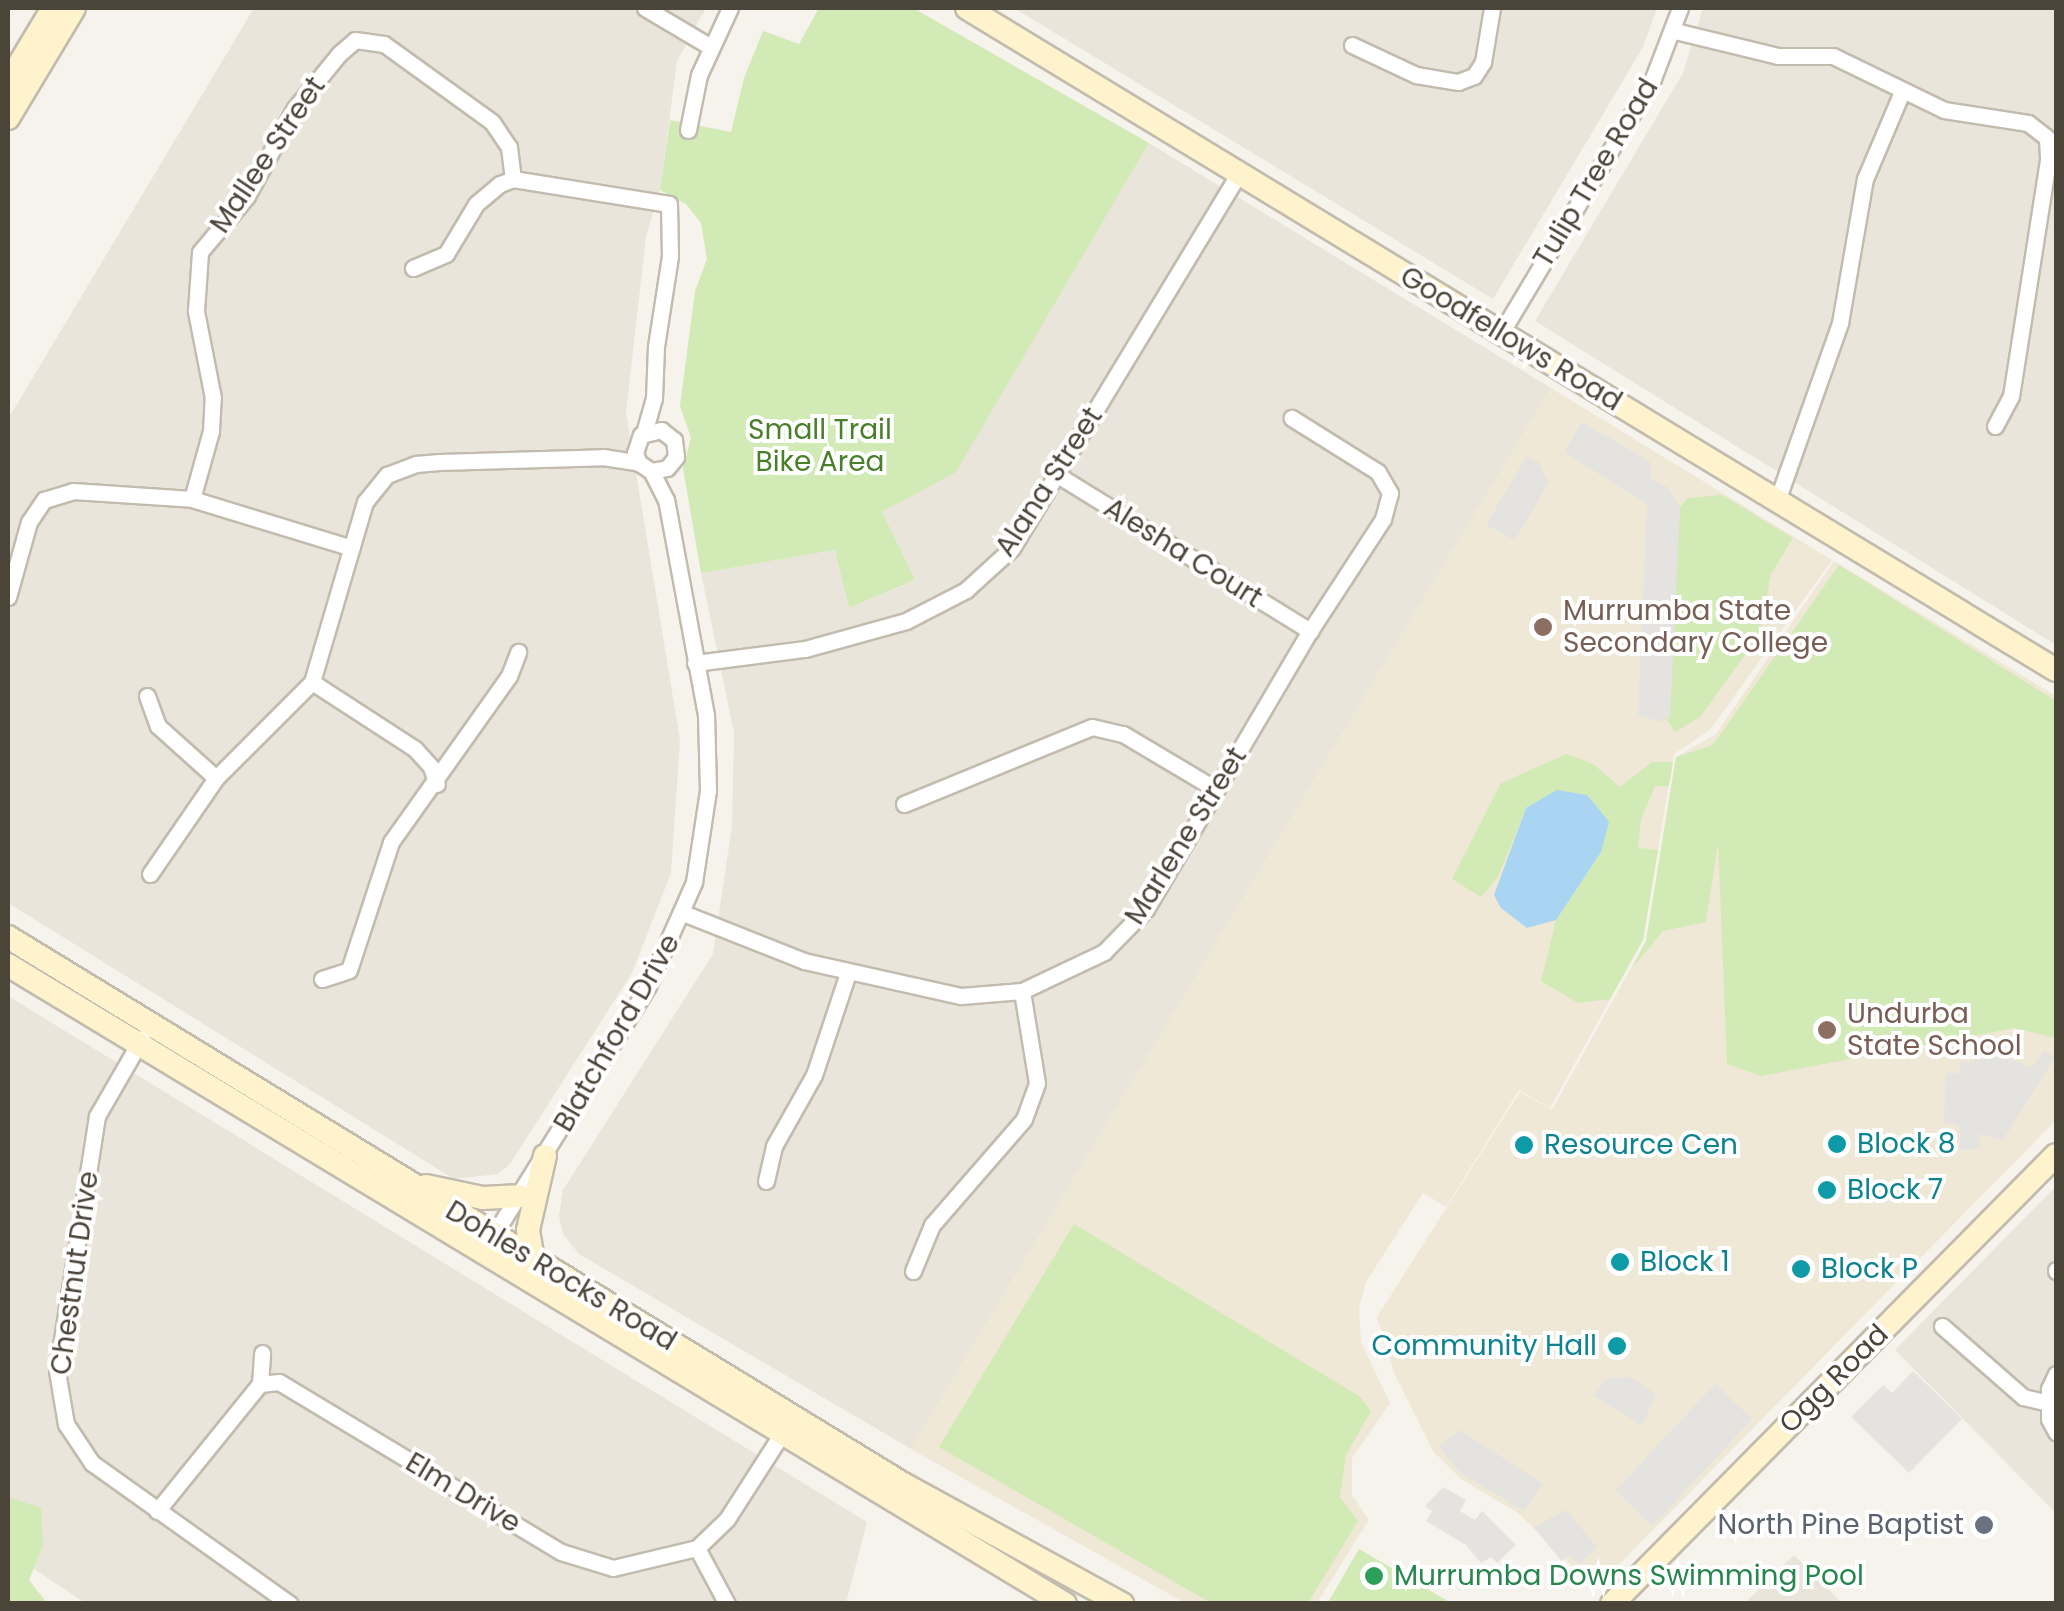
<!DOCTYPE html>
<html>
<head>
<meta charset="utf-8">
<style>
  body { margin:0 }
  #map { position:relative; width:2064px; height:1611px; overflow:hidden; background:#f6f3ec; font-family:Poppins,sans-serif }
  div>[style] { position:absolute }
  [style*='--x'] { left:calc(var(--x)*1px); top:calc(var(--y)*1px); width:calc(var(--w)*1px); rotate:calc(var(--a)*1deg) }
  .residential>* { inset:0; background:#eae5da }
  .education>* { inset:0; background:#efe8d6 }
  .green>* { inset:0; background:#d2eab5 }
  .parking>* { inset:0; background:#e5e3e0; transform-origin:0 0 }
  .water>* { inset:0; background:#a9d4f2 }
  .roads { filter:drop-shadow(2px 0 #c2bbae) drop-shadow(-2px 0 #c2bbae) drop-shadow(0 2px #c2bbae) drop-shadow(0 -2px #c2bbae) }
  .street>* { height:15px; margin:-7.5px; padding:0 7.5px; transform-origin:7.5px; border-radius:7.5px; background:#fff }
  .secondary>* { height:22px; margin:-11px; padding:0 11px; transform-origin:11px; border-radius:11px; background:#fff3cd }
  .dots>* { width:28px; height:28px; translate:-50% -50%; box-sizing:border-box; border:5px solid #fff; border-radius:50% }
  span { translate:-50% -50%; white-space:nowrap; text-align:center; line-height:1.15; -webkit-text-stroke:8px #fff; paint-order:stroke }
  .street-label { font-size:28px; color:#4b4439 }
  .park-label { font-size:28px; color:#4a7f2a }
  .education-label { font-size:28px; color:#785e54 }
  .left { translate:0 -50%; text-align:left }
  .culture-label { font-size:28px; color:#0d838f }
  .right { translate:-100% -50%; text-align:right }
  .worship-label { font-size:28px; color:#5b616d }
  .leisure-label { font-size:28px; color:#27864d }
  .frame { position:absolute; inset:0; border:10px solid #4b4439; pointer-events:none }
</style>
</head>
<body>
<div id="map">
  <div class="residential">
    <i style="clip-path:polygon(254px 8px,706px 8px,677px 61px,660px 190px,646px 237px,626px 412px,680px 740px,671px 873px,632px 973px,510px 1164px,498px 1174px,454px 1179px,8px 903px,8px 419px)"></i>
    <i style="clip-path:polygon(1014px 8px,1657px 8px,1643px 47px,1493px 299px)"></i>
    <i style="clip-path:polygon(1703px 8px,2056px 8px,2056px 645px,1535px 321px,1683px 73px)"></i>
    <i style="clip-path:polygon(1149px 143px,1551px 388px,911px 1449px,579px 1254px,563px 1234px,559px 1216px,563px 1190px,713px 954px,732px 826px,734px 733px,701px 573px,836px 550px,849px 608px,914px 581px,882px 512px,956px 471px)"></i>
    <i style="clip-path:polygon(8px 996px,867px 1522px,846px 1603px,87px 1604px,31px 1567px,8px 1543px)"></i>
    <i style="clip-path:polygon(2056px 1186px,2056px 1513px,1895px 1350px)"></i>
    <i style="clip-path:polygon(1794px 1555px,1842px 1603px,1745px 1603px)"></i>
  </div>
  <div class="education">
    <i style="clip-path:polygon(1551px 388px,1832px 560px,1710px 730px,1674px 754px,1643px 940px,1550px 1108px,1519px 1090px,1446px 1207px,1423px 1193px,1366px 1282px,1359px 1308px,1361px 1342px,1390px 1403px,1352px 1458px,1352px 1495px,1369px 1520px,1317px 1603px,1185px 1603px,911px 1449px)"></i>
    <i style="clip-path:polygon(1834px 561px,2056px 696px,2056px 1120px,1595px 1589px,1518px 1513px,1461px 1479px,1433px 1451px,1395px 1375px,1377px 1317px,1520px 1092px,1552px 1110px,1646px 941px,1676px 757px,1716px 734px)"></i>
  </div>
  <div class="green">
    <i style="clip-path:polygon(819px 8px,913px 8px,1149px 143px,956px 472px,882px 512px,915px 580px,849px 608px,835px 550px,701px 573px,683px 468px,691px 438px,680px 406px,695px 291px,707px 259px,701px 223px,686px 204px,660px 190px,670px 120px,731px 132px,744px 78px,763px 31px,799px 44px)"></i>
    <i style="clip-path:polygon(1722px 495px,1793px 538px,1771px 574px,1760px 634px,1700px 717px,1675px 732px,1667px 719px,1680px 507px,1688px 498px)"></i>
    <i style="clip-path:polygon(1839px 565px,2056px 701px,2056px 1038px,2015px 1028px,1761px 1076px,1727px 1064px,1718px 842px,1706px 922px,1663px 931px,1632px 968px,1646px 941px,1676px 757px,1713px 745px)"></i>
    <i style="clip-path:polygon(1567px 754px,1593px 764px,1620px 787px,1652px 762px,1673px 762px,1669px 786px,1655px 786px,1641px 819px,1638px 848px,1658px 850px,1643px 940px,1610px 999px,1578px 1003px,1541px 981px,1556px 920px,1601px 852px,1526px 808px,1498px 877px,1481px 897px,1452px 879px,1501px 783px)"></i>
    <i style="clip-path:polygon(1074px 1224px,1359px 1396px,1371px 1411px,1346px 1455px,1340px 1497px,1358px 1521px,1308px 1603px,1211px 1603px,939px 1447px)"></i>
    <i style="clip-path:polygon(8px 1497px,41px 1508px,43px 1545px,29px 1580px,47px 1603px,8px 1603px)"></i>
    <i style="clip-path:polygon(1359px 1549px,1451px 1603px,1327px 1604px)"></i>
  </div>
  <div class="parking">
    <i style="clip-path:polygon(1582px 422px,1650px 462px,1651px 479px,1667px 487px,1680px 507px,1670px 717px,1661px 722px,1638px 715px,1647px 504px,1564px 452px)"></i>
    <i style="clip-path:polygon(1526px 457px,1538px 462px,1549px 482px,1515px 540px,1486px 525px)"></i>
    <i style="clip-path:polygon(2013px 1046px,2013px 1060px,2032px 1067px,2044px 1051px,2055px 1057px,2003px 1140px,1980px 1134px,1979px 1149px,1960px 1149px,1959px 1124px,1944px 1123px,1946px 1073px,1959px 1073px,1960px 1062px,1974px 1062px,1974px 1049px)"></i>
    <i style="clip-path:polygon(1913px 1371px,1962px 1419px,1909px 1473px,1851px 1417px,1883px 1385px,1892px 1393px)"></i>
    <i style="clip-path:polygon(1630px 1377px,1656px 1394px,1642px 1426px,1593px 1395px,1607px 1378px)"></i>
    <i style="left:1715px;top:1384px;width:51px;height:146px;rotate:43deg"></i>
    <i style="clip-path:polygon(1460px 1430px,1543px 1484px,1524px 1511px,1459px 1472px,1439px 1446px)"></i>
    <i style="clip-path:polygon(1443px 1487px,1466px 1500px,1460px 1511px,1475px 1520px,1482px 1511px,1516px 1545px,1497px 1563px,1491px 1557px,1481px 1563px,1466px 1545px,1426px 1521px,1432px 1511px,1425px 1506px)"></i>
    <i style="clip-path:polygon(1566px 1510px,1597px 1547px,1579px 1564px,1570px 1555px,1561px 1561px,1534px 1527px)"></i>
  </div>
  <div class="water">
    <i style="clip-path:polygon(1557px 790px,1587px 795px,1609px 822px,1601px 852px,1556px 920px,1527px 928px,1501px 908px,1494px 895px,1526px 808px)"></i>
  </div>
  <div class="roads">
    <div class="street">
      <i style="--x:645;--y:8;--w:77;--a:30.6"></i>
      <i style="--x:1675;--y:31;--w:106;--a:13.6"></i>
      <i style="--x:1778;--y:56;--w:55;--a:0"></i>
      <i style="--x:1833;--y:56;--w:123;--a:25.9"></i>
      <i style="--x:1944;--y:110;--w:85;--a:8.8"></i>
      <i style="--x:2028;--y:123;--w:24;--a:38"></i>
      <i style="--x:2047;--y:138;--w:22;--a:87"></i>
      <i style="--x:2048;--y:160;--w:239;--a:98.9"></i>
      <i style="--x:2011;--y:396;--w:34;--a:118"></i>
      <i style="--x:1352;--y:45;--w:71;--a:25.1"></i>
      <i style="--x:1416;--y:75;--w:43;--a:9.5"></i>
      <i style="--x:1458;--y:82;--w:17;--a:-21"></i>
      <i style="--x:1474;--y:76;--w:17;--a:-57"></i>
      <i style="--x:1483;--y:62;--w:55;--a:-80.5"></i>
      <i style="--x:688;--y:130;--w:56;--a:-78.7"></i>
      <i style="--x:699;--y:75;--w:74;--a:-65.2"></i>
      <i style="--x:413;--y:268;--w:36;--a:-23"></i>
      <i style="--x:446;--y:254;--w:58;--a:-59"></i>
      <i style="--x:476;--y:204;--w:31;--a:-40"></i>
      <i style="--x:500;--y:184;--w:14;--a:-21"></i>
      <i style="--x:513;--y:179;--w:158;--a:9.1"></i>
      <i style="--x:669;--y:204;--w:52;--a:88.9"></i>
      <i style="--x:670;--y:256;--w:91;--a:98.8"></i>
      <i style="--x:656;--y:346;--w:52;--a:92.2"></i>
      <i style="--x:654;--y:398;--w:36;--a:106"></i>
      <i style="--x:1501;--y:333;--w:294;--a:-59.1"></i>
      <i style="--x:1652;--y:81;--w:78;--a:-69"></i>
      <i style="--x:1056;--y:474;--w:299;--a:31.7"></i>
      <i style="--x:192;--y:499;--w:71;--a:-74.4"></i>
      <i style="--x:211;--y:431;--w:33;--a:-87"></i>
      <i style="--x:213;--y:398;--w:89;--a:-101.1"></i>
      <i style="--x:196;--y:311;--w:59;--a:-86.1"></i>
      <i style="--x:200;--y:252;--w:73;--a:-50"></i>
      <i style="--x:247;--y:196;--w:100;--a:-61.4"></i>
      <i style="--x:295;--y:108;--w:70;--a:-50.8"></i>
      <i style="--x:339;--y:54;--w:21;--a:-41"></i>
      <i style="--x:355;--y:40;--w:29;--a:8"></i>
      <i style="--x:384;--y:44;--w:133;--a:35.8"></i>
      <i style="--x:492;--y:122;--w:30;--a:56"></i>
      <i style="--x:509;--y:147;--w:32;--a:83"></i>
      <i style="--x:1777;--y:501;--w:189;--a:-70.5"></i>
      <i style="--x:1840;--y:323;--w:146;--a:-80.2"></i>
      <i style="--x:1865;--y:179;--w:95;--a:-67"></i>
      <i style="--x:8;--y:597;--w:78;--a:-74.4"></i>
      <i style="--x:29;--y:522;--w:27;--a:-56"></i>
      <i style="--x:44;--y:500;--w:30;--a:-17"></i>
      <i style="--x:73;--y:491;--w:119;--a:3.8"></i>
      <i style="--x:192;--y:499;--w:167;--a:17"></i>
      <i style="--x:695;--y:663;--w:111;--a:-7.3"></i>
      <i style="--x:805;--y:649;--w:105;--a:-15.5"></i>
      <i style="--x:906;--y:621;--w:68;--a:-27.3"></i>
      <i style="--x:966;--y:590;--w:62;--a:-42.4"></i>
      <i style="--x:1012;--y:548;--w:436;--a:-58.8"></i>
      <i style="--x:312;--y:682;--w:123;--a:33"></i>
      <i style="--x:415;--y:749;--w:24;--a:48"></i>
      <i style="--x:431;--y:767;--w:18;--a:71"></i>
      <i style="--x:147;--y:696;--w:32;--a:70"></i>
      <i style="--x:158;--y:726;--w:78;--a:41.9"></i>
      <i style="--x:904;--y:804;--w:203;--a:-22.3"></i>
      <i style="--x:1092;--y:727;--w:32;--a:13"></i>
      <i style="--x:1123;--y:734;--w:109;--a:30.8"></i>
      <i style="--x:150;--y:874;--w:116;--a:-55.5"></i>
      <i style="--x:216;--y:778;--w:136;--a:-45"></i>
      <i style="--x:312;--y:682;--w:188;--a:-73.6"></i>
      <i style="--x:365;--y:502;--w:35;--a:-51"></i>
      <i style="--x:387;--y:475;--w:31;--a:-21"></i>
      <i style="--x:416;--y:464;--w:23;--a:-5"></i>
      <i style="--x:439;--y:462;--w:164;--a:-1.7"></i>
      <i style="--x:603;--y:457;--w:36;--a:9"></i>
      <i style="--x:683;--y:913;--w:130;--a:21.6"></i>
      <i style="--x:804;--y:961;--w:161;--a:12.6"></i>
      <i style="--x:961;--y:996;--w:61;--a:-4.7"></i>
      <i style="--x:1022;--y:991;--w:91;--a:-25.4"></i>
      <i style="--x:1104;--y:952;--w:60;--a:-45.7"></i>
      <i style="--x:1146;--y:909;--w:323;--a:-59.5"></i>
      <i style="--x:1310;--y:631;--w:134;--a:-56.9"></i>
      <i style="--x:1383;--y:519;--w:27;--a:-75"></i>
      <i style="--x:1390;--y:493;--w:24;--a:-120"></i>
      <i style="--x:1378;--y:472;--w:102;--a:-147.9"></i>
      <i style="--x:322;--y:979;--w:28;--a:-18"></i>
      <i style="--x:349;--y:970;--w:135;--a:-71.8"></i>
      <i style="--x:391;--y:842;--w:204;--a:-54.6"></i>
      <i style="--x:509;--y:676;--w:26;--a:-69"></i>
      <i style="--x:142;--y:1038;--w:90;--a:120"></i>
      <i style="--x:97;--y:1116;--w:258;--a:98.9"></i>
      <i style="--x:57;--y:1371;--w:54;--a:80.4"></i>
      <i style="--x:66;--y:1424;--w:47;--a:56.3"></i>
      <i style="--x:92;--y:1463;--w:243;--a:35.5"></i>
      <i style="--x:766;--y:1181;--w:36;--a:-77"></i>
      <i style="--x:774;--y:1146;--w:81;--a:-60.6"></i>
      <i style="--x:814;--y:1075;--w:108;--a:-71.6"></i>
      <i style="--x:490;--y:1241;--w:300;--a:-58.2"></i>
      <i style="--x:648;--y:986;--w:114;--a:-66.1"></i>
      <i style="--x:694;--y:882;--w:93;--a:-81.3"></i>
      <i style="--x:708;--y:790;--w:75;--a:-91.5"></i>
      <i style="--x:706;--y:715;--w:219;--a:-100.5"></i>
      <i style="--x:666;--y:500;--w:33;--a:-117"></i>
      <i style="--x:651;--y:471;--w:14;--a:-146"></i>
      <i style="--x:639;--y:463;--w:11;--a:-112"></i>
      <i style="--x:635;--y:453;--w:19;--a:-72"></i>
      <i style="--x:641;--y:435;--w:21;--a:-14"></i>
      <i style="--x:661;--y:430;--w:16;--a:38"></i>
      <i style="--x:674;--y:440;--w:17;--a:83"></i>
      <i style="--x:676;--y:457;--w:14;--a:129"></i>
      <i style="--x:667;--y:468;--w:16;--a:169"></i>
      <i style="--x:2056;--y:1270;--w:1;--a:90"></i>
      <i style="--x:913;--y:1271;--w:50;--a:-67.6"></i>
      <i style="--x:932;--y:1225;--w:140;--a:-49"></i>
      <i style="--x:1024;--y:1119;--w:38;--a:-70"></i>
      <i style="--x:1037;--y:1083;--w:93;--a:-99.3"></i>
      <i style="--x:1942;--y:1326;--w:108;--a:41.2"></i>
      <i style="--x:2023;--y:1397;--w:27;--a:13"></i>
      <i style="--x:2056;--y:1374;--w:17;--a:115"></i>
      <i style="--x:2049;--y:1389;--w:30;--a:90"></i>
      <i style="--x:2049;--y:1419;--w:15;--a:62"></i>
      <i style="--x:260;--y:1384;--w:31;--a:-86"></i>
      <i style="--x:157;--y:1511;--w:164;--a:-51"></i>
      <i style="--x:260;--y:1384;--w:19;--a:-6"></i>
      <i style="--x:279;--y:1382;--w:329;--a:31.1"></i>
      <i style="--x:561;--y:1552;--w:54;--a:17.1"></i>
      <i style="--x:613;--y:1568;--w:86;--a:-13.4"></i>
      <i style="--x:697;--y:1548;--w:42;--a:-44"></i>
      <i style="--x:727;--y:1519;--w:100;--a:-57.3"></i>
      <i style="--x:697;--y:1548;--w:64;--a:61.8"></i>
    </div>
    <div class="secondary">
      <i style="--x:967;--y:8;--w:1274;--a:31.3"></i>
      <i style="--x:8;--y:83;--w:87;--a:-59"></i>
      <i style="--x:8;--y:118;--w:128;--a:-59"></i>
      <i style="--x:8;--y:937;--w:1049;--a:31.43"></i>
      <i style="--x:903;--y:1484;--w:250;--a:28.7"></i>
      <i style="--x:8;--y:965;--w:1235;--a:31.15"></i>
      <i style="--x:426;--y:1186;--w:58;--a:11.9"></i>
      <i style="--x:483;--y:1198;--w:36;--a:-3"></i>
      <i style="--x:533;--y:1259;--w:29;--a:-100"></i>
      <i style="--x:528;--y:1230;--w:76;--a:-77.1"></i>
      <i style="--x:1612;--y:1604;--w:631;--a:-45.32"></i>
    </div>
  </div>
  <div class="dots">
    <i style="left:1543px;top:627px;background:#8d6e63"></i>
    <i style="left:1827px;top:1030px;background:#8d6e63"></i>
    <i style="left:1837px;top:1144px;background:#0f9aa8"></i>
    <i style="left:1524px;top:1145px;background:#0f9aa8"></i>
    <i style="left:1827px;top:1190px;background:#0f9aa8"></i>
    <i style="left:1620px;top:1262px;background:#0f9aa8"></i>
    <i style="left:1801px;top:1269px;background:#0f9aa8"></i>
    <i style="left:1617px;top:1346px;background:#0f9aa8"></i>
    <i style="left:1984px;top:1525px;background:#6b7280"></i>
    <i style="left:1374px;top:1576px;background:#2e9e5b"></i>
  </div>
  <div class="street-label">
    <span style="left:268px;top:155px;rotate:-56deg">Mallee Street</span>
    <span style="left:1596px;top:173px;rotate:-59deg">Tulip Tree Road</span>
    <span style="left:1511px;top:339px;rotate:31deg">Goodfellows Road</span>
    <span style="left:1049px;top:482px;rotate:-57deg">Alana Street</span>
    <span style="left:1183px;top:553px;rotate:32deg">Alesha Court</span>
    <span style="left:1186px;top:836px;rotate:-58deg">Marlene Street</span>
    <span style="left:617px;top:1033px;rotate:-60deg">Blatchford Drive</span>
    <span style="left:75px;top:1273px;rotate:-82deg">Chestnut Drive</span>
    <span style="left:561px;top:1276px;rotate:31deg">Dohles Rocks Road</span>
    <span style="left:1834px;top:1379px;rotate:-45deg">Ogg Road</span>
    <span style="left:463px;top:1493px;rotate:31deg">Elm Drive</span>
  </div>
  <div class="park-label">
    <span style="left:820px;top:446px">Small Trail<br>Bike Area</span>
  </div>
  <div class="education-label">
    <span class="left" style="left:1563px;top:627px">Murrumba State<br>Secondary College</span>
    <span class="left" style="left:1847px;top:1030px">Undurba<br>State School</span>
  </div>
  <div class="culture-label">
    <span class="left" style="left:1857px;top:1144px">Block 8</span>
    <span class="left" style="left:1544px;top:1145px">Resource Cen</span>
    <span class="left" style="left:1847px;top:1190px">Block 7</span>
    <span class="left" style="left:1640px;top:1262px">Block 1</span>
    <span class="left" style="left:1821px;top:1269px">Block P</span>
    <span class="right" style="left:1597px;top:1346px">Community Hall</span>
  </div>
  <div class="worship-label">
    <span class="right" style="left:1964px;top:1525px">North Pine Baptist</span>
  </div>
  <div class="leisure-label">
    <span class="left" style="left:1394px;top:1576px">Murrumba Downs Swimming Pool</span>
  </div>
  <div class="frame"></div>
</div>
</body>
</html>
